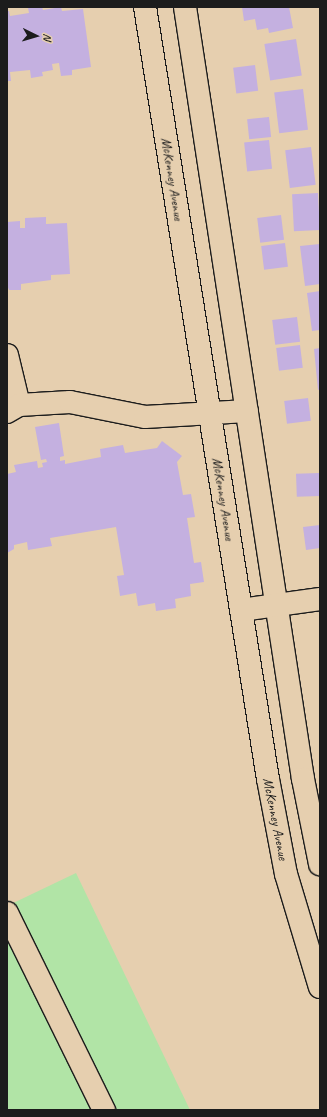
<!DOCTYPE html>
<html>
<head>
<meta charset="utf-8">
<style>
  body { margin:0 }
  #map { position:relative; width:327px; height:1117px; overflow:hidden; background:#e6cfaf; font-family:Caveat,sans-serif }
  div>[style] { position:absolute }
  [style*='--x'] { left:calc(var(--x)*1px); top:calc(var(--y)*1px); width:calc(var(--w)*1px); rotate:calc(var(--a)*1deg) }
  .green>* { inset:0; background:#b1e4a6 }
  .building>* { inset:0; background:#c4b0e0; transform-origin:0 0 }
  .roads { filter:drop-shadow(1px 0 #1c1c1c) drop-shadow(-1px 0 #1c1c1c) drop-shadow(0 1px #1c1c1c) drop-shadow(0 -1px #1c1c1c) }
  .minor>* { height:22px; margin:-11px; padding:0 11px; transform-origin:11px; border-radius:11px; background:#e6cfaf }
  .major>* { height:22px; margin:-11px; padding:0 11px; transform-origin:11px; border-radius:11px; background:#e6cfaf }
  span { translate:-50% -50%; white-space:nowrap; text-align:center; line-height:1.15; -webkit-text-stroke:3px #e6cfaf; paint-order:stroke }
  .street-label { font-size:14px; color:#1c1c1c }
  .frame { position:absolute; inset:0; border:8px solid #1c1c1c; pointer-events:none }
  .north { position:absolute; left:16px; top:16px; width:40px; height:40px; -webkit-text-stroke:3px #e6cfaf; paint-order:stroke; rotate:95deg; font-size:11px; font-weight:700; line-height:16px; text-align:center; color:#1c1c1c }
  .north::after { content:''; display:block; margin:auto; width:14px; height:18px; background:#1c1c1c; clip-path:polygon(50% 0,100% 100%,50% 72%,0 100%) }
</style>
</head>
<body>
<div id="map">
  <div class="green">
    <i style="clip-path:polygon(76px 873px,190px 1110px,7px 1110px,7px 906px)"></i>
  </div>
  <div class="building">
    <i style="clip-path:polygon(35px 7px,42px 7px,43px 10px,61px 7px,62px 11px,83px 9px,91px 67px,72px 70px,72px 75px,61px 76px,59px 63px,52px 64px,53px 70px,42px 72px,43px 76px,31px 78px,30px 70px,10px 72px,11px 81px,7px 81px,7px 11px,9px 11px,10px 16px,29px 13px,28px 8px)"></i>
    <i style="clip-path:polygon(242px 7px,289px 7px,293px 28px,269px 33px,268px 28px,257px 30px,255px 19px,244px 21px)"></i>
    <i style="left:296px;top:39px;width:37px;height:32px;rotate:81deg"></i>
    <i style="left:255px;top:65px;width:26px;height:22px;rotate:83deg"></i>
    <i style="left:303px;top:89px;width:41px;height:29px;rotate:83deg"></i>
    <i style="left:269px;top:117px;width:20px;height:22px;rotate:84deg"></i>
    <i style="left:269px;top:140px;width:29px;height:25px;rotate:84deg"></i>
    <i style="left:311px;top:147px;width:38px;height:26px;rotate:83deg"></i>
    <i style="left:318px;top:193px;width:37px;height:26px;rotate:87deg"></i>
    <i style="left:281px;top:215px;width:25px;height:24px;rotate:83deg"></i>
    <i style="clip-path:polygon(46px 217px,46px 224px,67px 223px,70px 274px,51px 275px,51px 280px,21px 284px,21px 290px,9px 290px,7px 285px,7px 222px,20px 221px,20px 228px,25px 228px,25px 218px)"></i>
    <i style="left:285px;top:243px;width:24px;height:24px;rotate:83deg"></i>
    <i style="clip-path:polygon(320px 244px,320px 284px,305px 286px,300px 246px)"></i>
    <i style="clip-path:polygon(320px 291px,320px 330px,312px 331px,307px 293px)"></i>
    <i style="left:297px;top:317px;width:25px;height:25px;rotate:83deg"></i>
    <i style="left:300px;top:345px;width:23px;height:24px;rotate:83deg"></i>
    <i style="clip-path:polygon(320px 348px,320px 389px,318px 390px,314px 349px)"></i>
    <i style="left:308px;top:398px;width:23px;height:24px;rotate:83deg"></i>
    <i style="clip-path:polygon(59px 423px,64px 456px,60px 457px,60px 461px,65px 460px,65px 464px,101px 457px,100px 449px,123px 445px,125px 453px,157px 448px,162px 441px,182px 456px,177px 462px,183px 495px,191px 494px,195px 517px,187px 518px,194px 563px,201px 562px,204px 582px,190px 584px,191px 596px,175px 599px,176px 608px,156px 611px,155px 603px,138px 606px,136px 593px,120px 596px,117px 576px,124px 575px,116px 527px,50px 538px,52px 546px,28px 550px,27px 542px,14px 545px,14px 549px,7px 553px,7px 474px,16px 472px,14px 465px,37px 461px,38px 468px,43px 467px,42px 463px,47px 462px,46px 459px,41px 460px,35px 427px)"></i>
    <i style="left:319px;top:473px;width:23px;height:23px;rotate:88deg"></i>
    <i style="clip-path:polygon(320px 525px,320px 548px,306px 550px,303px 527px)"></i>
  </div>
  <div class="roads">
    <div class="minor">
      <i style="--x:7;--y:355;--w:51;--a:76.5"></i>
      <i style="--x:7;--y:412;--w:14;--a:-30"></i>
      <i style="--x:19;--y:405;--w:51;--a:-3.4"></i>
      <i style="--x:70;--y:402;--w:76;--a:11.3"></i>
      <i style="--x:145;--y:417;--w:102;--a:-3.4"></i>
      <i style="--x:7;--y:913;--w:220;--a:63.8"></i>
    </div>
    <div class="major">
      <i style="--x:145;--y:7;--w:782;--a:80.95"></i>
      <i style="--x:268;--y:779;--w:97;--a:79.3"></i>
      <i style="--x:286;--y:874;--w:118;--a:73.3"></i>
      <i style="--x:185;--y:7;--w:781;--a:81.31"></i>
      <i style="--x:303;--y:779;--w:87;--a:78.7"></i>
      <i style="--x:241;--y:610;--w:80;--a:-7.9"></i>
    </div>
  </div>
  <div class="street-label">
    <span style="left:172px;top:179px;rotate:81deg">McKenney Avenue</span>
    <span style="left:223px;top:499px;rotate:81deg">McKenney Avenue</span>
    <span style="left:275px;top:819px;rotate:79deg">McKenney Avenue</span>
  </div>
  <div class="frame"></div>
  <div class="north">N</div>
</div>
</body>
</html>
